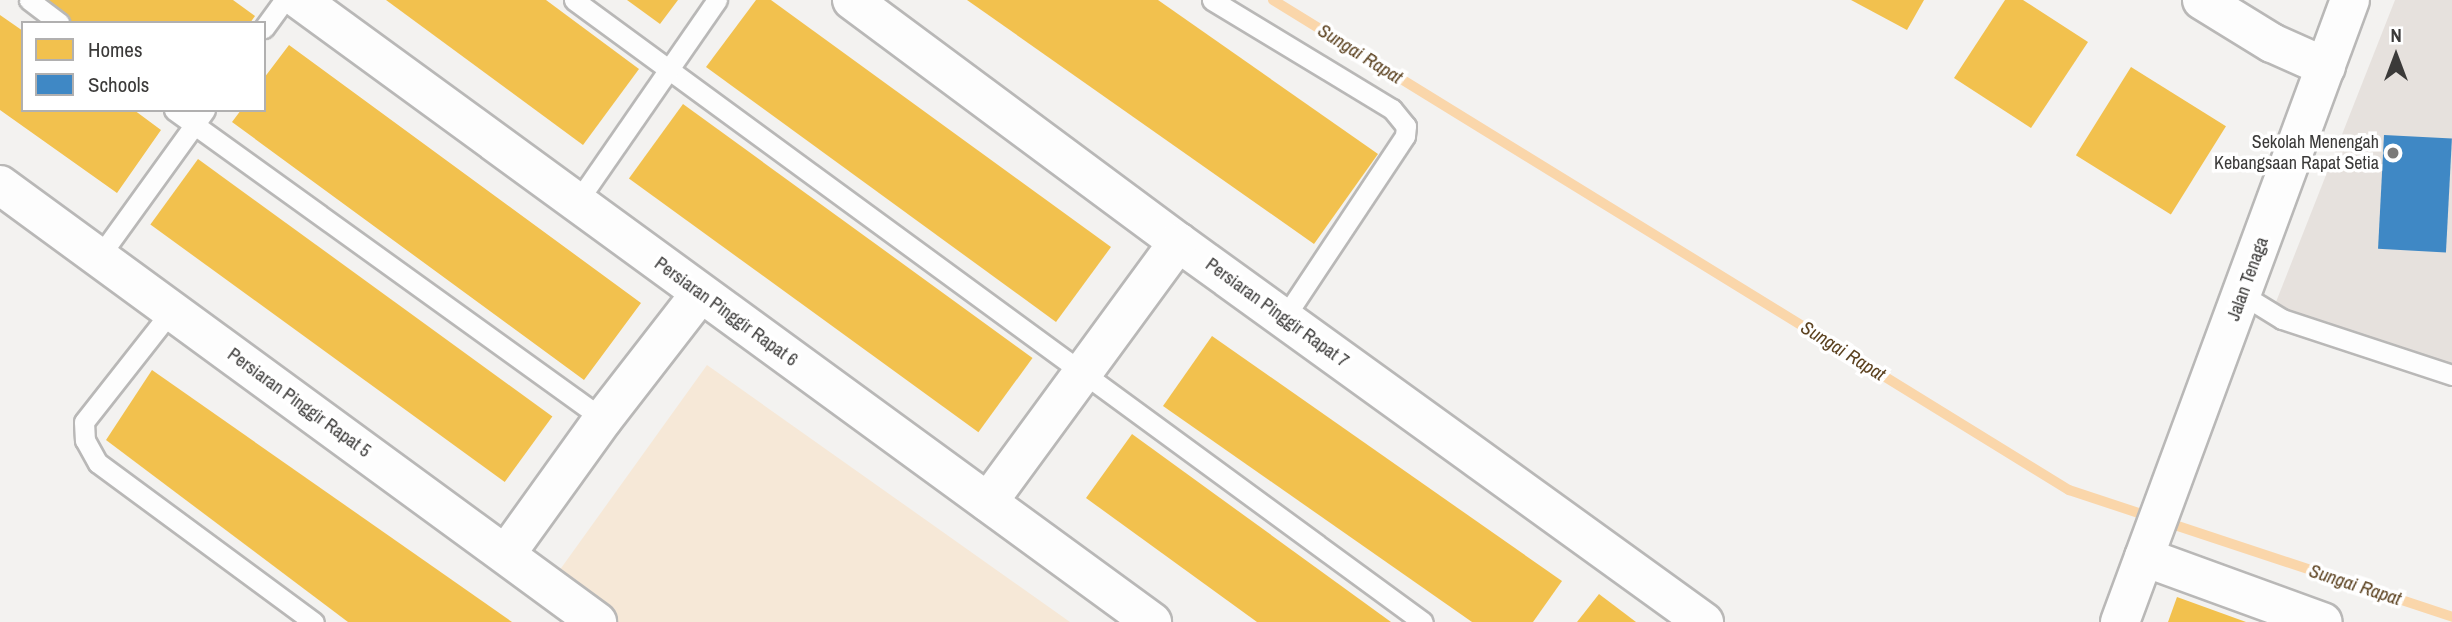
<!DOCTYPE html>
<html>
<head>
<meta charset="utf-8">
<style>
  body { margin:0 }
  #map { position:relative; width:2452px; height:622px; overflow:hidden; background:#f3f2f0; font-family:"Archivo Narrow",sans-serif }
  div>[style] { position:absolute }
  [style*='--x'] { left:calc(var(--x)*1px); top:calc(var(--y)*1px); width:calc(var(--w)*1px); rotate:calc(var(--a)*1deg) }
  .built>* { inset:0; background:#e6e1dd }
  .green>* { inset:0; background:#f6e8d7 }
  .homes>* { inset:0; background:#f2c14e; transform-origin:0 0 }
  .schools>* { inset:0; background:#3f88c5; transform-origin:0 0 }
  .stream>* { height:10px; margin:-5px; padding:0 5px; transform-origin:5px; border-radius:5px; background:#fad6aa }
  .roads { filter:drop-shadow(2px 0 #b9b8b7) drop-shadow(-2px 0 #b9b8b7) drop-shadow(0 2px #b9b8b7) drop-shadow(0 -2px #b9b8b7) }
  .lane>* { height:19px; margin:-9.5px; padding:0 9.5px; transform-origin:9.5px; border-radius:9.5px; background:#fdfdfd }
  .street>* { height:38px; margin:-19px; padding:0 19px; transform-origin:19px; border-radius:19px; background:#fdfdfd }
  .dots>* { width:19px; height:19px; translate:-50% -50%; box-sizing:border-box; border:4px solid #fff; border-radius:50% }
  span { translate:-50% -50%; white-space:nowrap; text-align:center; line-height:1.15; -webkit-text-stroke:7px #fff; paint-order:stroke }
  .poi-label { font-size:18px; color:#3b3a39 }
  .right { translate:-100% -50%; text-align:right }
  .street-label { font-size:18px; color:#3b3a39 }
  .water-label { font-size:19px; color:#5b411f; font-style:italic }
  .legend { position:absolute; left:21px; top:21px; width:245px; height:91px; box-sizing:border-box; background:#fff; border:2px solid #b1b0b0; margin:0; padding:9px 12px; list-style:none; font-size:21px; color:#3b3a39 }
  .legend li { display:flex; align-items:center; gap:14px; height:35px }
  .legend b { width:35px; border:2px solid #b1b0b0 }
  .north { position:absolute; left:2361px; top:21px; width:70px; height:70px; -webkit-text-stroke:5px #fff; paint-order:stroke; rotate:0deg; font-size:19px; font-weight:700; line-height:28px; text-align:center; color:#3b3a39 }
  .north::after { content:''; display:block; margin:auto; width:24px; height:32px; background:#3b3a39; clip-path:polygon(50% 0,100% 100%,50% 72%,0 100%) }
</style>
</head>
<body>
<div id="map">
  <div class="built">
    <i style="clip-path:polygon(2395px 0,2452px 0,2452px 364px,2274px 307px)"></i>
  </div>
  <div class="green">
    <i style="clip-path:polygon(707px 365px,1070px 622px,617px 622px,554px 578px)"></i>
  </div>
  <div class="homes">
    <i style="clip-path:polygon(39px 0,233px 0,255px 16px,250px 23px,70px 23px)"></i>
    <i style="clip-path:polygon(386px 0,546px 0,639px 69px,583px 145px)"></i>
    <i style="clip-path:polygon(627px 0,678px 0,660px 24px)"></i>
    <i style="clip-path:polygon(756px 0,771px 0,1111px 247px,1056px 322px,706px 67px)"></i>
    <i style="clip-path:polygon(967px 0,1158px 0,1378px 154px,1314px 244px)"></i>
    <i style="clip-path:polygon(1851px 0,1924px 0,1907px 30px)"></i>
    <i style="clip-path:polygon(2005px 0,2023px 0,2088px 42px,2031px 128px,1954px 78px)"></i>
    <i style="clip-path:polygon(0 15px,23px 31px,23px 110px,134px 110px,161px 130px,117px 193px,0 110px)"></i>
    <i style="clip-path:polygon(289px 45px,641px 303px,584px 380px,232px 122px,241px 110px,264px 110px,264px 78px)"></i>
    <i style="left:2131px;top:67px;width:112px;height:104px;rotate:32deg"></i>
    <i style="left:683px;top:104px;width:432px;height:92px;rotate:36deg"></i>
    <i style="left:198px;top:159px;width:438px;height:81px;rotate:36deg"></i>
    <i style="clip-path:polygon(1212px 336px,1562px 581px,1533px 622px,1472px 622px,1163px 406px)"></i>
    <i style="clip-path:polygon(152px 370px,512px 622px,348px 622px,106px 440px)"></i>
    <i style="clip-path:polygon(1132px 434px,1391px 622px,1257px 622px,1086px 498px)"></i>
    <i style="clip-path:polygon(1599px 594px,1636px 622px,1577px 622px)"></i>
    <i style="clip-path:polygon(2177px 597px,2246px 622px,2168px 622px)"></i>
  </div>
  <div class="schools">
    <i style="left:2384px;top:135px;width:68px;height:114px;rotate:3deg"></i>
  </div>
  <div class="stream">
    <i style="--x:1273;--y:0;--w:935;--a:31.62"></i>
    <i style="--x:2069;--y:490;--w:404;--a:18.3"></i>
  </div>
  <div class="roads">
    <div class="lane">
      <i style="--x:29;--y:0;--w:38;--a:37"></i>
      <i style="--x:574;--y:0;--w:1052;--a:36.23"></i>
      <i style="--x:1212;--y:0;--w:210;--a:31.2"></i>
      <i style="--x:1392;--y:109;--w:22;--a:51"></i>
      <i style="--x:1406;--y:126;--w:10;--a:96"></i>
      <i style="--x:1405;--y:136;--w:219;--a:123.6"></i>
      <i style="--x:264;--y:28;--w:34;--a:-54"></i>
      <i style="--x:174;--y:110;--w:529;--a:35.76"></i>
      <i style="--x:577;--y:202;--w:246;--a:-55.3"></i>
      <i style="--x:99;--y:257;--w:181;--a:-54.2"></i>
      <i style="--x:2243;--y:295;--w:46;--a:31.6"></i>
      <i style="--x:2282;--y:319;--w:179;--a:18.2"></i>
      <i style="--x:172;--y:310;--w:142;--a:128.2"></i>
      <i style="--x:84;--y:422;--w:18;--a:87"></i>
      <i style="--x:85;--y:440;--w:26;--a:61"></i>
      <i style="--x:98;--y:463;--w:268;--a:36.4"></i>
    </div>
    <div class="street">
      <i style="--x:300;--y:0;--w:1055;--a:36.13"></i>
      <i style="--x:852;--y:0;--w:406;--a:36.6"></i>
      <i style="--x:1178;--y:242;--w:649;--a:35.85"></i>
      <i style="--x:2202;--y:0;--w:82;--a:31.6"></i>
      <i style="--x:2272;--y:43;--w:59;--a:24"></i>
      <i style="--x:0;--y:185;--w:740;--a:36.2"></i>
      <i style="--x:988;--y:502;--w:322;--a:-53.8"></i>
      <i style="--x:506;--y:554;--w:166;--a:-54.3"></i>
      <i style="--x:603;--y:419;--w:158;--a:-52.2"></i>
      <i style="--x:2144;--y:557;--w:190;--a:20"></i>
      <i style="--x:2120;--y:622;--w:663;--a:-69.71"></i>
    </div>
  </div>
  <div class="dots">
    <i style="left:2393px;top:153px;background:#7b7a79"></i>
  </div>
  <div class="poi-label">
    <span class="right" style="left:2379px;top:153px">Sekolah Menengah<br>Kebangsaan Rapat Setia</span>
  </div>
  <div class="street-label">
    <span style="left:2248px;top:279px;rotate:-70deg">Jalan Tenaga</span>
    <span style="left:726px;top:312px;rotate:36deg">Persiaran Pinggir Rapat 6</span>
    <span style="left:1277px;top:313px;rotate:36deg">Persiaran Pinggir Rapat 7</span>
    <span style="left:299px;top:403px;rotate:36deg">Persiaran Pinggir Rapat 5</span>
  </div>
  <div class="water-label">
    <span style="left:1360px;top:54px;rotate:32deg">Sungai Rapat</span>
    <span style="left:1843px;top:351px;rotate:32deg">Sungai Rapat</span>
    <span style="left:2355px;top:585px;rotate:18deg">Sungai Rapat</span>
  </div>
  <ul class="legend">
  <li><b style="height:19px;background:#f2c14e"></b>Homes</li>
  <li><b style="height:19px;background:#3f88c5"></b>Schools</li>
  </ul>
  <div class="north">N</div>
</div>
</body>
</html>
